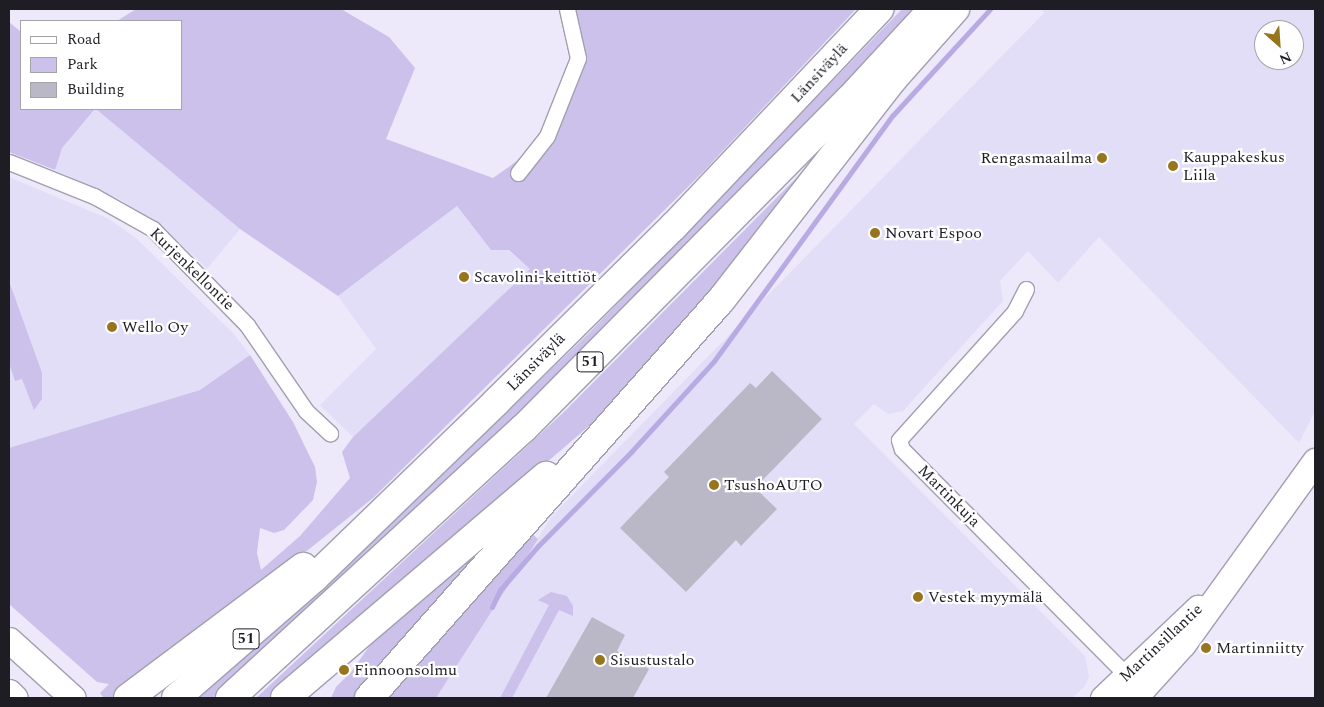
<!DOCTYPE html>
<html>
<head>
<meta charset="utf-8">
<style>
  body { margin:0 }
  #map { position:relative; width:1324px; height:707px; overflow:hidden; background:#ede9fb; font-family:Spectral,serif }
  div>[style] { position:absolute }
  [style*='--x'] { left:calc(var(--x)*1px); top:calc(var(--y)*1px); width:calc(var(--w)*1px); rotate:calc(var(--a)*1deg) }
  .built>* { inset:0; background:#e3def7 }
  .green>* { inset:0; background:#cbc1eb }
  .stream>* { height:5px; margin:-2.5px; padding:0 2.5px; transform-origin:2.5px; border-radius:2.5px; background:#b8aae2 }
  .building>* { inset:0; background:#bab7c7 }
  .roads { filter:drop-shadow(1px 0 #a29faf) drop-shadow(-1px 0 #a29faf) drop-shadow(0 1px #a29faf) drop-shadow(0 -1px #a29faf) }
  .street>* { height:15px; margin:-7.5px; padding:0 7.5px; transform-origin:7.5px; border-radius:7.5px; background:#fff }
  .primary>* { height:25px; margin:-12.5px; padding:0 12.5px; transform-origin:12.5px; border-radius:12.5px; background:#fff }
  .highway>* { height:28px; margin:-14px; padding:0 14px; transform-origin:14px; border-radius:14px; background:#fff }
  .dots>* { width:14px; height:14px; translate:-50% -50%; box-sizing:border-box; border:2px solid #fff; border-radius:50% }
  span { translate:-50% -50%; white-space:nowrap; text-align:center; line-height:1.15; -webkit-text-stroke:4.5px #fff; paint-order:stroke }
  .shield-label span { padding:1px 4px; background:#fff; border:1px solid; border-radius:4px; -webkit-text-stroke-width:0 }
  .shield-label { font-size:15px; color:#1f1d24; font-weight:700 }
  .street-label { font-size:16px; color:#1f1d24 }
  .poi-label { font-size:16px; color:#1f1d24 }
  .left { translate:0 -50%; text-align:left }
  .right { translate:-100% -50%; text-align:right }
  .frame { position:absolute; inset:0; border:10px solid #1f1d24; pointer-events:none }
  .legend { position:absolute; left:20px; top:20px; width:162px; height:90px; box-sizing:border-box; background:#fff; border:1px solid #a5a5a7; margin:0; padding:6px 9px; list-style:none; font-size:15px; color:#1f1d24 }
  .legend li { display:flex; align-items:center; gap:10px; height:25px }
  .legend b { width:25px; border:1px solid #a5a5a7 }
  .north { position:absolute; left:1254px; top:20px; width:50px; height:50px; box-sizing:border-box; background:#fff; border:1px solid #a5a5a7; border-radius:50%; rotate:154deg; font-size:14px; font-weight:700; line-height:20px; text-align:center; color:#1f1d24 }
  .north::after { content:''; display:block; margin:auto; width:18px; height:22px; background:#97751e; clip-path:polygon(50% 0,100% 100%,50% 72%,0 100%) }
</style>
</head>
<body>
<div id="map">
  <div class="built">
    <i style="clip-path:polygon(evenodd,1042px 9px,1315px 9px,1315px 411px,1299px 443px,1099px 237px,1058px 283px,1028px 251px,1000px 281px,1003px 301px,903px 411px,888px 414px,874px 404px,854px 424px,1085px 656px,1089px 676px,1085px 686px,1072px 698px,436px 698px,552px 516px,1044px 13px,1042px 9px,1264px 30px,1294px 30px,1294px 60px,1264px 60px,1264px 30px)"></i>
    <i style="clip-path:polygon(96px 109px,240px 229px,207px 269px,167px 230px,121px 200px,55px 170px,61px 148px)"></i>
    <i style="clip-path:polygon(9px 177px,109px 219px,136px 238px,234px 334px,250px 355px,200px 390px,9px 448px)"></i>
    <i style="clip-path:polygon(457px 206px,491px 250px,508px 250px,530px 269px,353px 437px,320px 405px,376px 349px,338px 296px)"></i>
  </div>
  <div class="green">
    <i style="clip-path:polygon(136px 9px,341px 9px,389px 37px,415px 68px,386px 139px,493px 178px,552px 136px,584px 64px,574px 9px,856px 9px,703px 172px,373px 498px,223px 618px,114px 698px,104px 698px,100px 693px,109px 684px,97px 682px,9px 604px,9px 448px,200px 390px,250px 355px,293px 422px,315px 467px,317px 482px,313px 500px,284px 530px,274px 533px,260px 528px,257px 553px,261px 570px,300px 536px,350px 478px,342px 452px,353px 437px,530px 269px,509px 250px,491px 250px,457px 206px,338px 296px,240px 229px,96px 109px,181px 109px,181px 21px,117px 21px)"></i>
    <i style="clip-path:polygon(902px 9px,918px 9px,552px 385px,255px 662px,213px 698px,198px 698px,382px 532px,589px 333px)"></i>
    <i style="clip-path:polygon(9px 22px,21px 32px,21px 109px,95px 109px,62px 148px,55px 170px,9px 152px)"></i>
    <i style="clip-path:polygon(813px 161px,655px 363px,596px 420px,273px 698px,256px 698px,565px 411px)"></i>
    <i style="clip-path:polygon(9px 281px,42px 373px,42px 399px,34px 410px,22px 379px,15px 381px,9px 363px)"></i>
    <i style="clip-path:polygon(504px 524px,374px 680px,355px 698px,331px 698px,336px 687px,352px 671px,379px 632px)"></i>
    <i style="clip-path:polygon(530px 532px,538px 539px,436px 698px,383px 698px)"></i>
    <i style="clip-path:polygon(551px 592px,567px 596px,573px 606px,573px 616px,559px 610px,512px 698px,500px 698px,549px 605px,538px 600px)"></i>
  </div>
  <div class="stream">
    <i style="--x:492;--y:607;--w:19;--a:-65"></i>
    <i style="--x:500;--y:590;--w:58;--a:-49.2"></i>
    <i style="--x:538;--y:546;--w:132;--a:-45.3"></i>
    <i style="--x:631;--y:452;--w:123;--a:-47.6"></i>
    <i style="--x:714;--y:361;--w:304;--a:-54"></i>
    <i style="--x:893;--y:115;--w:144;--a:-47.5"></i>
  </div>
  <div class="building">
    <i style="clip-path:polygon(772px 371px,822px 419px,755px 488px,777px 509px,741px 546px,736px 540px,686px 592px,620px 528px,669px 477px,664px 472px,750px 383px,756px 388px)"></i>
    <i style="clip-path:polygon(592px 617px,625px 635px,617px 651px,649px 669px,633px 698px,546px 698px)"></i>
  </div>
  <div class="roads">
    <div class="street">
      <i style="--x:9;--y:162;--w:92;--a:21.8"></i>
      <i style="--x:94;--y:196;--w:68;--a:29.2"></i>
      <i style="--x:153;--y:229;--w:134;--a:45.6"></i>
      <i style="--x:247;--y:325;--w:104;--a:55.5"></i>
      <i style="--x:306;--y:411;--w:33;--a:43"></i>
      <i style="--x:518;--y:173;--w:47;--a:-51.9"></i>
      <i style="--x:547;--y:136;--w:84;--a:-68.3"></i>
      <i style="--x:578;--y:58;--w:50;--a:-102.7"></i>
      <i style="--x:1026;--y:289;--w:25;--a:117"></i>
      <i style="--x:1015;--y:311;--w:173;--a:132"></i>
      <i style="--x:899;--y:440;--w:9;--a:72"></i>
      <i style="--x:902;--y:449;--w:325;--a:45.2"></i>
    </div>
    <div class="primary">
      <i style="--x:9;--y:640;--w:86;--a:42.2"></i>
      <i style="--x:9;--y:692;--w:8;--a:45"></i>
      <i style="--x:1103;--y:698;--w:131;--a:-43.5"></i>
      <i style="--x:1134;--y:698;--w:73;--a:-47.8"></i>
      <i style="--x:1183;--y:644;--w:226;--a:-54.2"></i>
    </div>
    <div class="highway">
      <i style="--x:128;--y:698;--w:219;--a:-36.8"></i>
      <i style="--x:176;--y:698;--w:184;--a:-41"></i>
      <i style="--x:315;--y:577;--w:252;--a:-44"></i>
      <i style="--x:496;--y:402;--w:250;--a:-44.7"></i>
      <i style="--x:674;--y:226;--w:299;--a:-46.6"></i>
      <i style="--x:230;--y:698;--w:399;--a:-42.6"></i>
      <i style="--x:524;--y:428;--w:462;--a:-45.3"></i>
      <i style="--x:849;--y:100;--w:124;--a:-47.3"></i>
      <i style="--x:285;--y:698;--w:343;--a:-40.4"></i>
      <i style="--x:369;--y:698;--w:531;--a:-48.51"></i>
      <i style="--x:721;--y:300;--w:280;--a:-52.1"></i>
      <i style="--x:893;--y:79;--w:94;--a:-48.5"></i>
    </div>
  </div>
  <div class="dots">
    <i style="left:1102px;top:158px;background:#97751e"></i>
    <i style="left:1173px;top:166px;background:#97751e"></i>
    <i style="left:875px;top:233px;background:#97751e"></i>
    <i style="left:464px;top:277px;background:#97751e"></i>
    <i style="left:112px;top:327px;background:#97751e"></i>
    <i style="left:714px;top:485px;background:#97751e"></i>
    <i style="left:918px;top:597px;background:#97751e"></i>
    <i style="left:1206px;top:648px;background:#97751e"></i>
    <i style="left:600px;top:660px;background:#97751e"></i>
    <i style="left:344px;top:670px;background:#97751e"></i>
  </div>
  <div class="shield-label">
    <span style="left:590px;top:362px">51</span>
    <span style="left:246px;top:639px">51</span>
  </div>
  <div class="street-label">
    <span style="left:819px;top:73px;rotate:-47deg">Länsiväylä</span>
    <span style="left:192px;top:269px;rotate:44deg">Kurjenkellontie</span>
    <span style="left:536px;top:362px;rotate:-45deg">Länsiväylä</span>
    <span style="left:949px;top:496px;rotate:45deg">Martinkuja</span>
    <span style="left:1161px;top:643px;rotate:-43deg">Martinsillantie</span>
  </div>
  <div class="poi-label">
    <span class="left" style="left:1183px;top:166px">Kauppakeskus<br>Liila</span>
    <span class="right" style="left:1092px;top:158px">Rengasmaailma</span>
    <span class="left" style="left:885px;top:233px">Novart Espoo</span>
    <span class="left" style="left:474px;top:277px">Scavolini-keittiöt</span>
    <span class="left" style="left:122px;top:327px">Wello Oy</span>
    <span class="left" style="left:724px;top:485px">TsushoAUTO</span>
    <span class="left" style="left:928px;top:597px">Vestek myymälä</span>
    <span class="left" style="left:1216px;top:648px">Martinniitty</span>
    <span class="left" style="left:610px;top:660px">Sisustustalo</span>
    <span class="left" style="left:354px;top:670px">Finnoonsolmu</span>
  </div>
  <div class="frame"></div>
  <ul class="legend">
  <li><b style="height:6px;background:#fff"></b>Road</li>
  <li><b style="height:14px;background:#cbc1eb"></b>Park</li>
  <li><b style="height:14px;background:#bab7c7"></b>Building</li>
  </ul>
  <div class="north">N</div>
</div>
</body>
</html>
